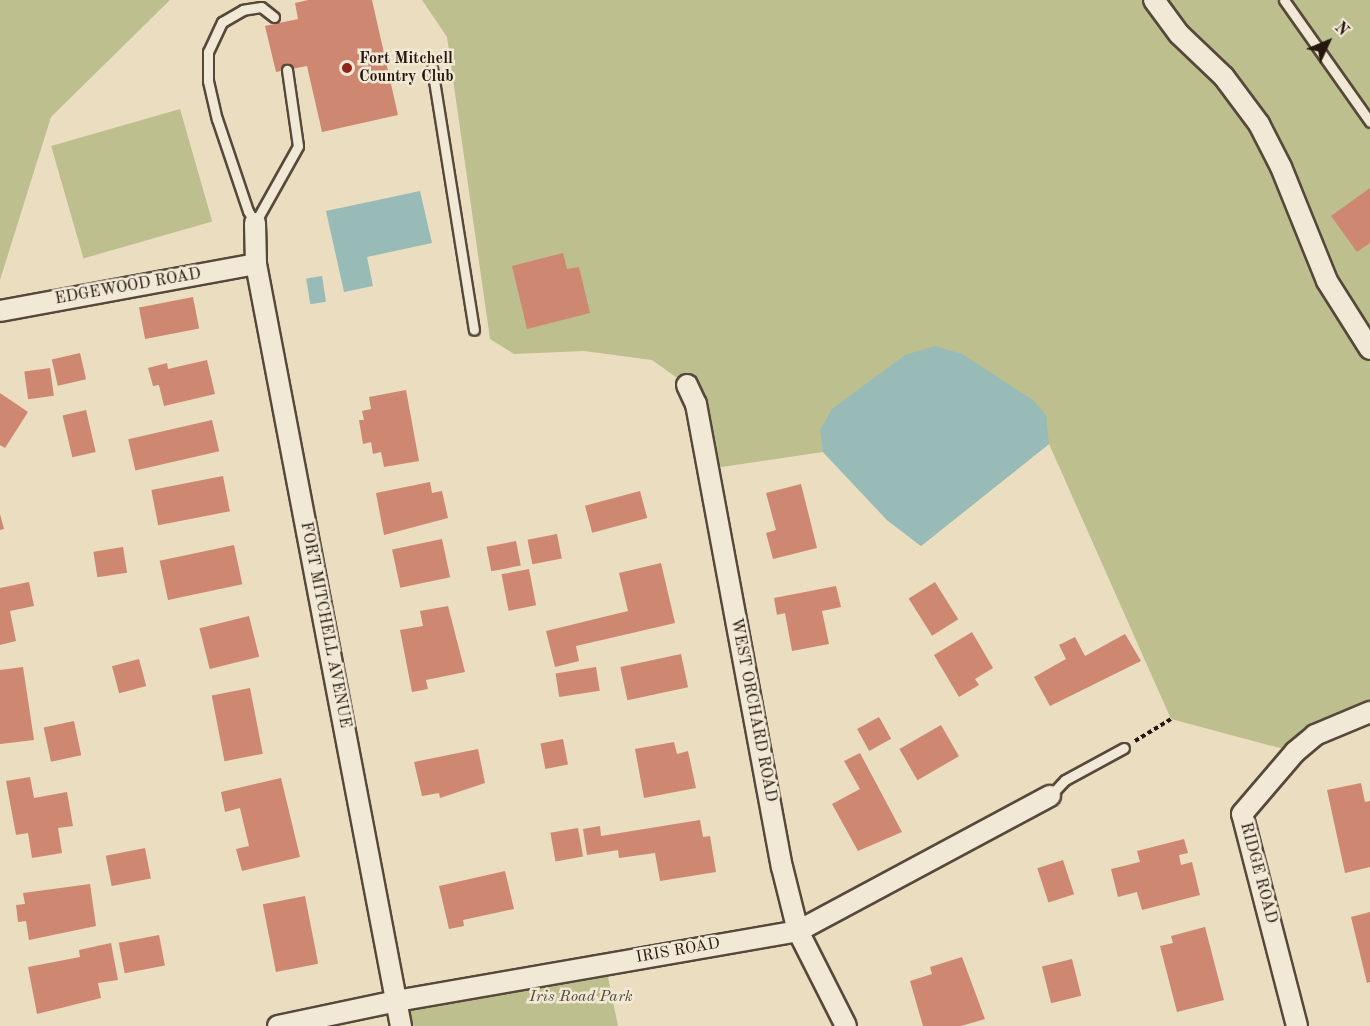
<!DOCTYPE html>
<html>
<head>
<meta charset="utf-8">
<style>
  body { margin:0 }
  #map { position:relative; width:1370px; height:1026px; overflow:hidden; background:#eaddc0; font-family:"Old Standard TT",serif }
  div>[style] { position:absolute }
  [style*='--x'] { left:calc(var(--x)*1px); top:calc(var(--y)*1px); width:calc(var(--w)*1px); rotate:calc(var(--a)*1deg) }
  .green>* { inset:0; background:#bdbf8e; transform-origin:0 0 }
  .water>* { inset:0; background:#99bbb8; transform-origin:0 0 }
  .building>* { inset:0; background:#ce8770; transform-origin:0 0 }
  .path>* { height:4px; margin-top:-2px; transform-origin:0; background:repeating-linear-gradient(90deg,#25160e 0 4.5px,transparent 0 7.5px) }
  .roads { filter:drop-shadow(2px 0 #56483a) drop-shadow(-2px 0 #56483a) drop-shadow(0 2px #56483a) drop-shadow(0 -2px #56483a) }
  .service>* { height:9px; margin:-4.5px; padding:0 4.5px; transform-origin:4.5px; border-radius:4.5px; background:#f1e9d6 }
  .minor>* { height:20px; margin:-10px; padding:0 10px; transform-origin:10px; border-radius:10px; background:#f1e9d6 }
  .dots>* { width:16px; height:16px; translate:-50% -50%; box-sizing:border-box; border:3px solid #f1e9d6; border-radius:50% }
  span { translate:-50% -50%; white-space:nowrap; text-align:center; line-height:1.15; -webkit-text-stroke:5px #f1e9d6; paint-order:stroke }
  .poi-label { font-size:16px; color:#25160e; font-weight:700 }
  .left { translate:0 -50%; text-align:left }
  .street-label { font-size:16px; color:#25160e }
  .park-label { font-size:16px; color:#534934; font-style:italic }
  .north { position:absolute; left:1298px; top:12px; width:60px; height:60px; -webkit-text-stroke:4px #f1e9d6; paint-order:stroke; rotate:46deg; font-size:16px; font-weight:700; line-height:24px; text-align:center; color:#25160e }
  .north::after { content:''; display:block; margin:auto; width:21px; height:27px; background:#25160e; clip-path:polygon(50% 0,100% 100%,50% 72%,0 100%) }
</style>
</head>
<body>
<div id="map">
  <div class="green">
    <i style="clip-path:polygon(0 0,170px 0,51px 117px,0 280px)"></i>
    <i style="clip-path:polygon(422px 0,1370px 0,1370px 712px,1295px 752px,1171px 719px,1049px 444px,921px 546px,887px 520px,823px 452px,708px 469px,687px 385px,652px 360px,584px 351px,514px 354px,490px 339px,447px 37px)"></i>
    <i style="left:180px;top:109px;width:117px;height:134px;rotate:74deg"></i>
    <i style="clip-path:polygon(605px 963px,618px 1026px,401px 1026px,397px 1001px)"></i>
  </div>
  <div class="water">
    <i style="clip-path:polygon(420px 191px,432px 243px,367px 257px,373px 286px,344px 292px,326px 211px)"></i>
    <i style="left:322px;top:276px;width:26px;height:16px;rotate:81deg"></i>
    <i style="clip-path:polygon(935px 346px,962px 354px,1033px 400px,1046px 415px,1049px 444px,921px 546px,887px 520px,823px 452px,820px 430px,832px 409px,905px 355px)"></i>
  </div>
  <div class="building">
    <i style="clip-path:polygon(308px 0,372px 0,398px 115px,322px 132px,307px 66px,276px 72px,265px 26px,298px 19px,295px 3px)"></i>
    <i style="clip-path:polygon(1370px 188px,1370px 243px,1357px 252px,1331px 216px)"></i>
    <i style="clip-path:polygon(563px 253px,567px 269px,579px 267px,590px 313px,527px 329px,512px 266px)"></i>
    <i style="left:193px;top:297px;width:32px;height:55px;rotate:79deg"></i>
    <i style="left:80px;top:353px;width:27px;height:29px;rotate:77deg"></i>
    <i style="clip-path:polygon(207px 360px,215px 394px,164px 406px,159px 385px,153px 386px,148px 368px,167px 363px,168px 369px)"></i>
    <i style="left:50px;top:368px;width:28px;height:26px;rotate:82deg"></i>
    <i style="clip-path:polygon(406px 390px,419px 461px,384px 467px,381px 452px,373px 454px,371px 442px,363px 444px,359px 420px,364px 420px,362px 411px,371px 409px,369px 397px)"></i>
    <i style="clip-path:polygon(0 393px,28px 412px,5px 448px,0 445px)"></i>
    <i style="left:86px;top:410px;width:43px;height:24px;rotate:77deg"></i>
    <i style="left:212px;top:420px;width:32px;height:86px;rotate:77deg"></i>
    <i style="left:223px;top:476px;width:36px;height:73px;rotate:79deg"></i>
    <i style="clip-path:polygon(430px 482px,432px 493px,442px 491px,448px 518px,384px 535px,376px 493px)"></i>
    <i style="clip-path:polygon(801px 484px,817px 548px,773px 559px,766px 533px,776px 530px,766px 493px)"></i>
    <i style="left:640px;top:491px;width:28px;height:57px;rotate:75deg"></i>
    <i style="clip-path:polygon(0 514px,4px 529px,0 530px)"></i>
    <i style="left:557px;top:534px;width:25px;height:30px;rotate:79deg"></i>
    <i style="left:442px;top:539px;width:39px;height:51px;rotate:78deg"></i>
    <i style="left:516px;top:541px;width:25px;height:30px;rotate:79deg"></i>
    <i style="left:234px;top:545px;width:40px;height:76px;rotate:78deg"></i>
    <i style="left:123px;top:547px;width:26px;height:30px;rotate:81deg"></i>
    <i style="clip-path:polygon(661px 563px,675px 623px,576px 646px,579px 661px,555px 667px,546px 631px,628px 611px,619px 573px)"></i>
    <i style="left:529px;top:569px;width:37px;height:28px;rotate:79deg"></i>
    <i style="clip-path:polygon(29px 582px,34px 606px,10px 611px,16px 641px,0 645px,0 588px)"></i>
    <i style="left:935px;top:582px;width:44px;height:31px;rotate:58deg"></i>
    <i style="clip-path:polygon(836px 586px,841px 607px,822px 611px,829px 644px,792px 651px,785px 613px,777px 615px,774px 598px)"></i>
    <i style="clip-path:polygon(448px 606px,465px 672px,426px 680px,428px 689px,412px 692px,400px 630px,423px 626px,420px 611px)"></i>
    <i style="left:249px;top:616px;width:42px;height:51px;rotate:76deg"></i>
    <i style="clip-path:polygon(972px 632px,993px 668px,975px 679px,979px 685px,959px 697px,934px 655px)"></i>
    <i style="clip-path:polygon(1125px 634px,1141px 661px,1050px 706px,1034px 677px,1066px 659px,1059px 645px,1075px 637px,1085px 656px)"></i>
    <i style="left:681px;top:654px;width:34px;height:62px;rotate:78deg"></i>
    <i style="left:139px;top:659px;width:28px;height:28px;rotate:75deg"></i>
    <i style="clip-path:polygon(23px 667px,34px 740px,0 744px,0 670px)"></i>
    <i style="left:596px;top:667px;width:24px;height:41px;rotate:81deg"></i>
    <i style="left:250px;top:688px;width:67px;height:39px;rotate:79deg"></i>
    <i style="left:879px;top:717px;width:25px;height:25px;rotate:61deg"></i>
    <i style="left:74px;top:721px;width:35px;height:31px;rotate:78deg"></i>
    <i style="left:941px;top:725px;width:36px;height:48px;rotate:60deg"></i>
    <i style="left:563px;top:739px;width:26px;height:23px;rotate:79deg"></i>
    <i style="clip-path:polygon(674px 742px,677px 754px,688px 751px,696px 788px,644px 798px,635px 749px)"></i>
    <i style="clip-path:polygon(478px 749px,485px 783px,440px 798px,439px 793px,422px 796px,414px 762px)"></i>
    <i style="clip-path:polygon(860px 753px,902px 832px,858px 851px,832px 804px,860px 789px,844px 761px)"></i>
    <i style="clip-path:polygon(30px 777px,34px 798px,67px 792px,73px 826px,58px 828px,62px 853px,32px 858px,28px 833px,16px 835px,6px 781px)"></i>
    <i style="clip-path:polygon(281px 778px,300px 857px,242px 871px,236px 849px,249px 846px,240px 808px,225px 812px,221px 792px)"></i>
    <i style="clip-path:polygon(1361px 783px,1365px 802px,1370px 801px,1370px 867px,1345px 873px,1327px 790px)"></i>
    <i style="clip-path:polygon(700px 820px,703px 837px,710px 836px,716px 872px,660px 881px,655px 853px,619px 858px,618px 850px,587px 855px,583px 829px,600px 826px,601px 836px)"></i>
    <i style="left:578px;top:828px;width:29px;height:28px;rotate:80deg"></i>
    <i style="clip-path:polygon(1184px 839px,1188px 853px,1179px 855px,1181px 865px,1192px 862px,1200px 895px,1142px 910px,1137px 892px,1118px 897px,1111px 869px,1140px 862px,1137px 851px)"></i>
    <i style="left:145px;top:848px;width:31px;height:40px;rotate:79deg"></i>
    <i style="left:1063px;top:860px;width:36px;height:27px;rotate:72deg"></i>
    <i style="clip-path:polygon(505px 871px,514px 909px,463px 920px,464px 926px,449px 929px,439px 886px)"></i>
    <i style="clip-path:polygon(90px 884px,96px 926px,29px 940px,26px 921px,18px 922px,16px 905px,25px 904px,23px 893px)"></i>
    <i style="left:305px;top:896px;width:69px;height:43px;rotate:79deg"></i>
    <i style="clip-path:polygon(1370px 912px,1370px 982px,1367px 983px,1351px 917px)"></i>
    <i style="clip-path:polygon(1205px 927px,1224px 1000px,1177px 1012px,1160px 946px,1173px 943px,1171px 936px)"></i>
    <i style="left:159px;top:935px;width:31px;height:41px;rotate:79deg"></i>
    <i style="clip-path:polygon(111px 943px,118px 980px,98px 983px,101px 998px,37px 1014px,28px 967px,80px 957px,79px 950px)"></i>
    <i style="clip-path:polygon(962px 957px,985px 1019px,961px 1026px,923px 1026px,910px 981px,932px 974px,930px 967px)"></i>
    <i style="left:1072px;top:959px;width:38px;height:31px;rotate:76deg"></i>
  </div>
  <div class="path">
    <i style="--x:1135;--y:741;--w:42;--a:-31.4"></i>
  </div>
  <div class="roads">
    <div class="service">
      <i style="--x:1284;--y:0;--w:149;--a:54.8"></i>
      <i style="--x:274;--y:17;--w:16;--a:-142"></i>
      <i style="--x:261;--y:7;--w:18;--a:171"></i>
      <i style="--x:243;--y:10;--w:24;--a:150"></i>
      <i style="--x:222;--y:22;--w:33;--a:115"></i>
      <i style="--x:208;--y:52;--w:29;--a:90"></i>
      <i style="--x:208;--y:81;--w:39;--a:77"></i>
      <i style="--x:217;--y:119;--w:97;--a:71.4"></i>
      <i style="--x:248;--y:211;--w:14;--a:60"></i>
      <i style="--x:255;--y:223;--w:88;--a:-60.8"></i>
      <i style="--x:298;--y:146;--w:77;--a:-98.2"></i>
      <i style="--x:432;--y:68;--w:265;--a:80.9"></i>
      <i style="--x:1050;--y:796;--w:22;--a:-47"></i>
      <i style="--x:1065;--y:780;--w:67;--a:-28.5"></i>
    </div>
    <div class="minor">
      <i style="--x:1154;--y:0;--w:42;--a:53.7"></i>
      <i style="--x:1179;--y:34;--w:62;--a:43.7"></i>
      <i style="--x:1224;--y:77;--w:59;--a:53.3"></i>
      <i style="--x:1259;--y:124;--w:48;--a:62.9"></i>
      <i style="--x:1281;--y:167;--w:123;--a:68"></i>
      <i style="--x:1327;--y:281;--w:80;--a:57.7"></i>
      <i style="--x:255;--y:223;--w:41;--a:88.6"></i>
      <i style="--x:256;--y:264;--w:776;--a:79.23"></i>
      <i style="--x:0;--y:311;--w:260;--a:-10.4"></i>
      <i style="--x:687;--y:385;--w:21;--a:65"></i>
      <i style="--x:696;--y:404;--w:471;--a:79.5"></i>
      <i style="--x:782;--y:867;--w:66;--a:76"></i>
      <i style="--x:798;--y:931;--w:106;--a:63.2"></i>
      <i style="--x:278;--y:1026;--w:122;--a:-11.9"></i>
      <i style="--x:397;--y:1001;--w:407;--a:-9.9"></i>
      <i style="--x:798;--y:931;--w:286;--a:-28.2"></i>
      <i style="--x:1297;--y:1026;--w:219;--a:-104.5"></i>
      <i style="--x:1242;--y:814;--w:82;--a:-49.5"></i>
      <i style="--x:1295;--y:752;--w:26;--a:-40"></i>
      <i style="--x:1315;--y:735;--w:60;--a:-22.7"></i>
    </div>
  </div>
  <div class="dots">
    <i style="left:347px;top:68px;background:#8f2418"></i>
  </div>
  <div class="poi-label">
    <span class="left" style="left:359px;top:68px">Fort Mitchell<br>Country Club</span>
  </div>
  <div class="street-label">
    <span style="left:128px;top:287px;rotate:-10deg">EDGEWOOD ROAD</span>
    <span style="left:325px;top:625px;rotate:79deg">FORT MITCHELL AVENUE</span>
    <span style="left:753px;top:710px;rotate:79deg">WEST ORCHARD ROAD</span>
    <span style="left:1258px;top:873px;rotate:75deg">RIDGE ROAD</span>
    <span style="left:678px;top:951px;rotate:-10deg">IRIS ROAD</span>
  </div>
  <div class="park-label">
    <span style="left:581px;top:997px">Iris Road Park</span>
  </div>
  <div class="north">N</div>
</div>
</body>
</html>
